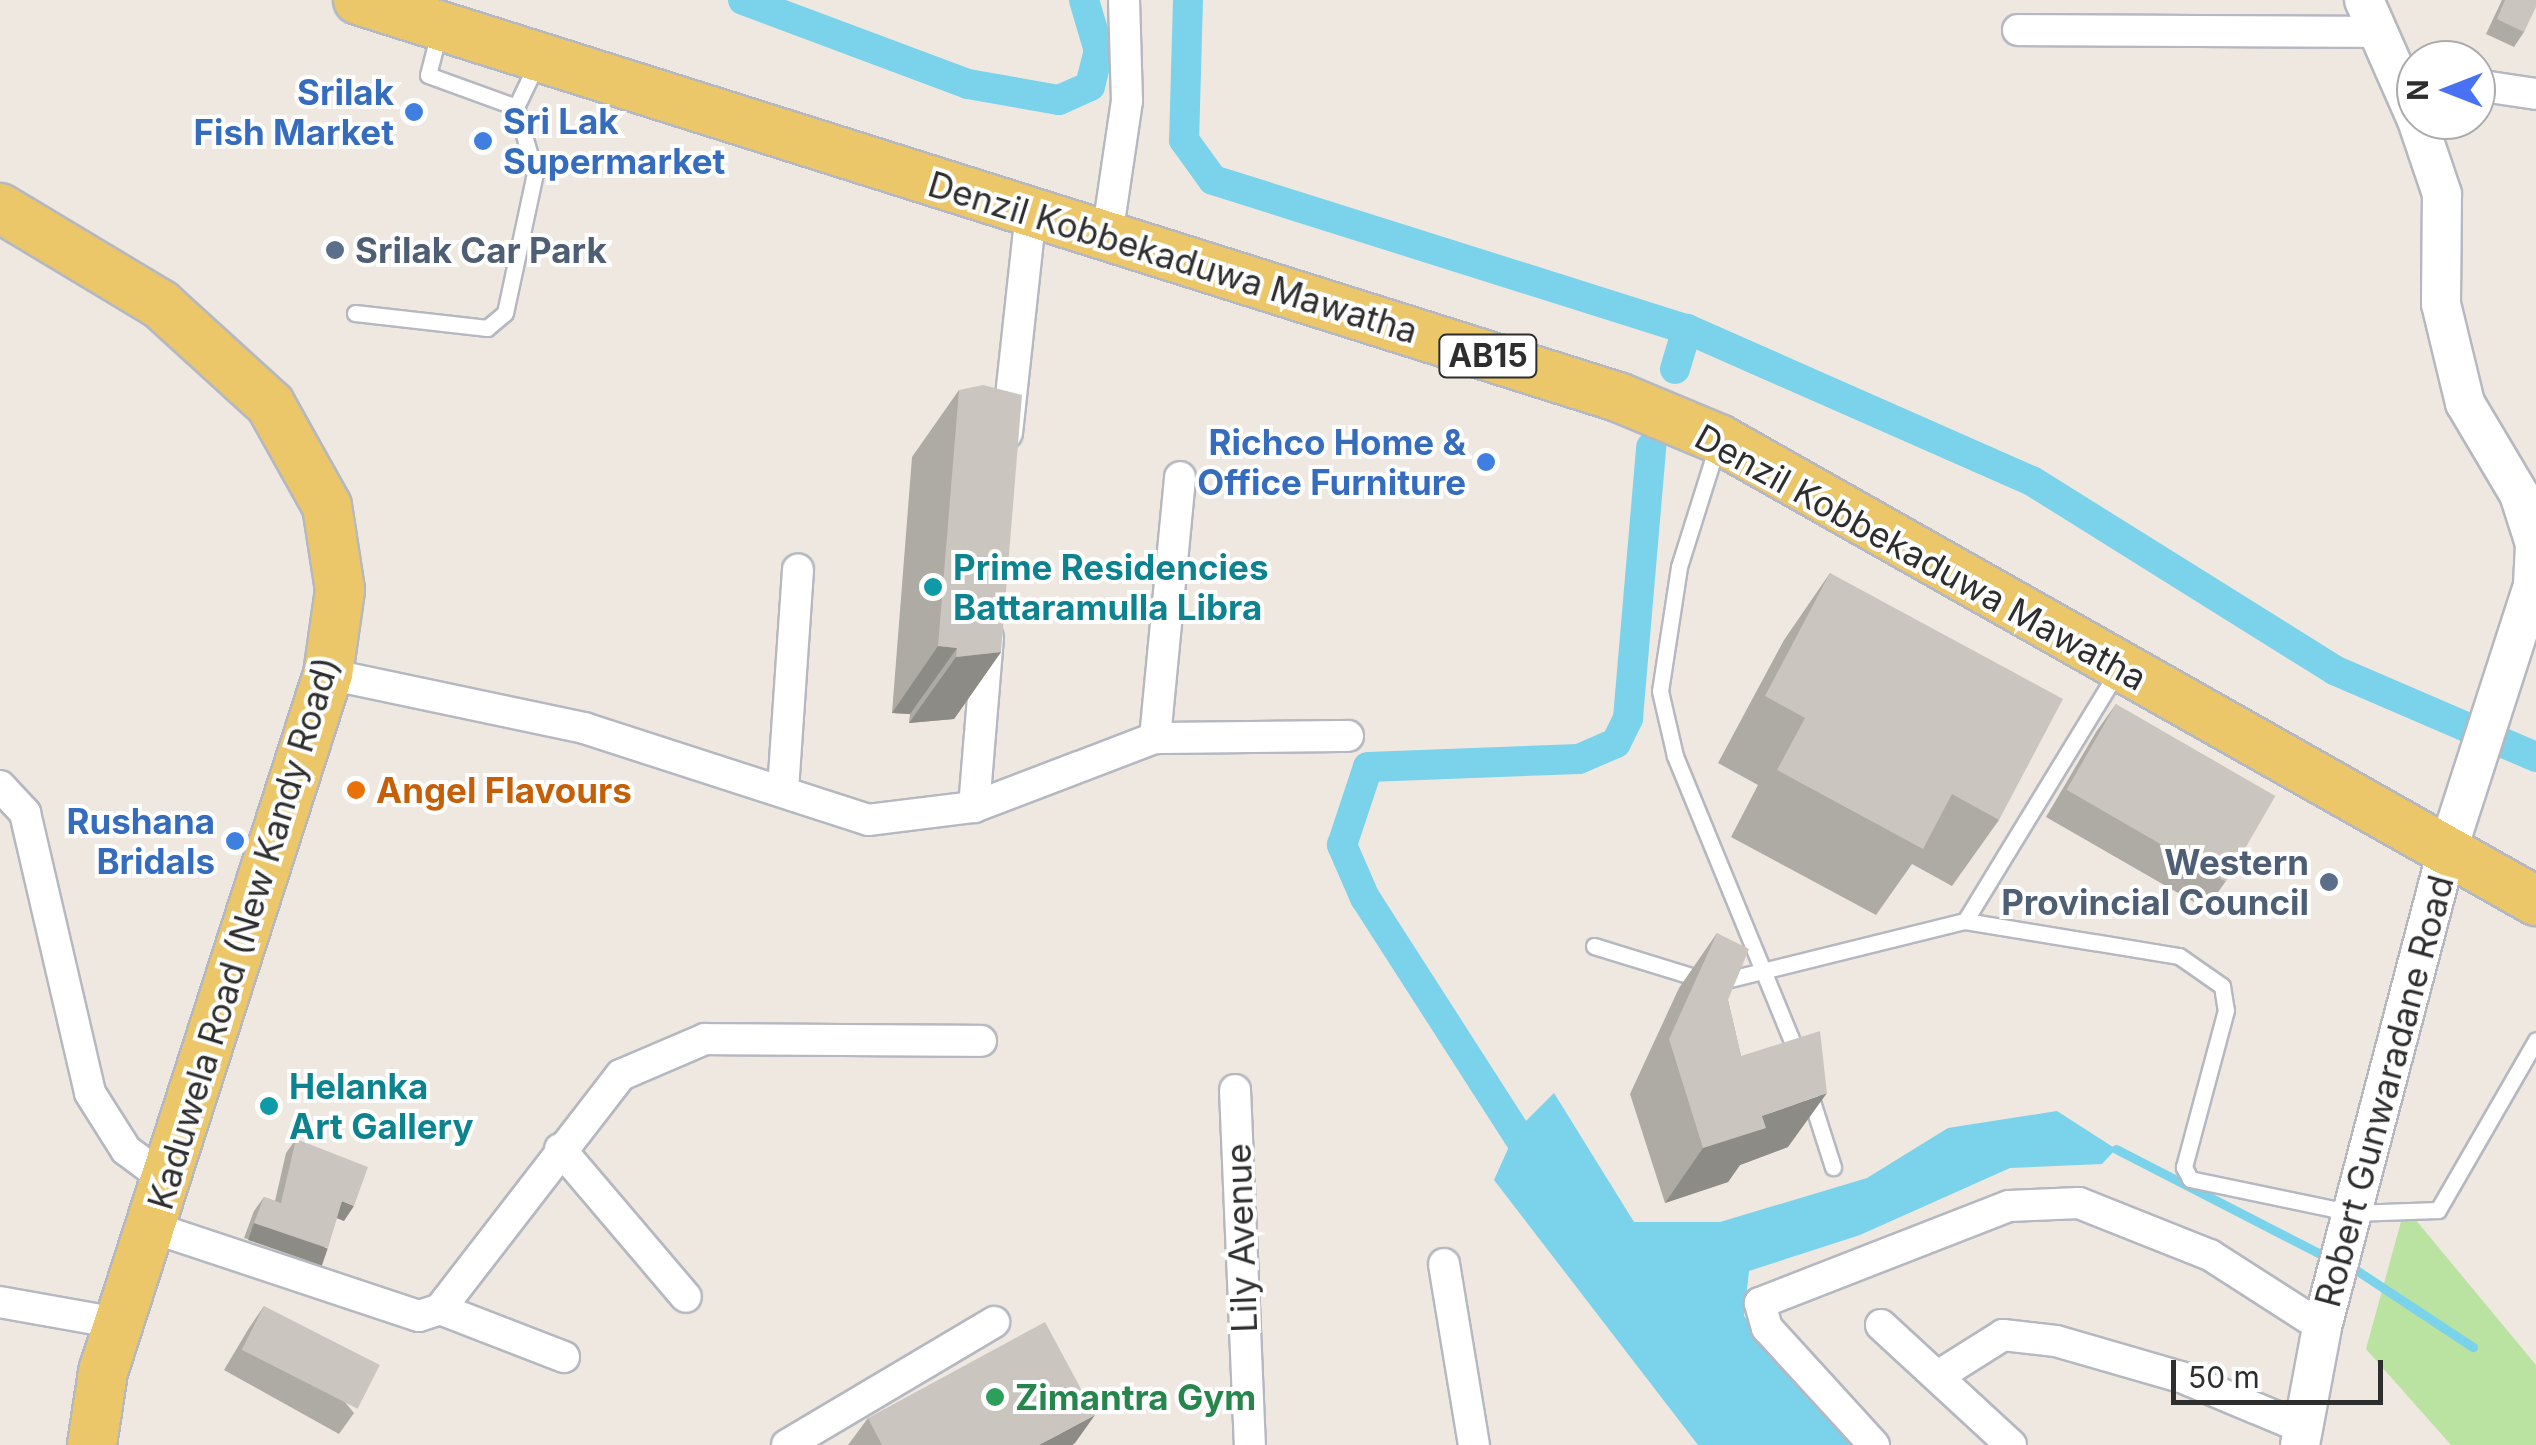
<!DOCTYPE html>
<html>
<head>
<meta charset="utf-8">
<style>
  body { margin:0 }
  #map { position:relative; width:2536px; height:1445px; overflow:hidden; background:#eee8e1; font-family:Inter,sans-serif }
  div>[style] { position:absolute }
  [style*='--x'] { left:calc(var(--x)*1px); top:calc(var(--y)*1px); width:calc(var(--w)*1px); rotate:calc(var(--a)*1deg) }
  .green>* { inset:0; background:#bae2a1 }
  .water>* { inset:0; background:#7ad2eb }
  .stream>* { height:9px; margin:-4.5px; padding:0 4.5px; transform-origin:4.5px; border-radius:4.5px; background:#7ad2eb }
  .canal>* { height:30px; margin:-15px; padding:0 15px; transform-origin:15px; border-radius:15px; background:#7ad2eb }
  .roads { filter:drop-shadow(2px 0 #b5b8c0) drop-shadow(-2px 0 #b5b8c0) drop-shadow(0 2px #b5b8c0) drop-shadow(0 -2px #b5b8c0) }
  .service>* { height:15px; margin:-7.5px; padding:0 7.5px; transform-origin:7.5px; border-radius:7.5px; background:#fff }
  .minor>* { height:30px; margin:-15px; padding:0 15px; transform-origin:15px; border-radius:15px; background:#fff }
  .tertiary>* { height:38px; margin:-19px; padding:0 19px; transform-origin:19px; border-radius:19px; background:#fff }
  .primary>* { height:48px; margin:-24px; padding:0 24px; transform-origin:24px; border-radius:24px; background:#ecc769 }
  .wall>* { inset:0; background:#aeaaa4 }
  .shaded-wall>* { inset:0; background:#8d8b86; transform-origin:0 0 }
  .building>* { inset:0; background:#cac6bf; transform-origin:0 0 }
  .dots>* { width:28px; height:28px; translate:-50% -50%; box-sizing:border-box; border:5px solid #fff; border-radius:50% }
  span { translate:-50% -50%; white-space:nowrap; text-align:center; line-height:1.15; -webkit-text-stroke:8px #fff; paint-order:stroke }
  .shield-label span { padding:2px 8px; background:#fff; border:2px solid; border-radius:8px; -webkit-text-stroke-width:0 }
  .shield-label { font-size:32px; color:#2e2e2e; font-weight:700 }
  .shop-label { font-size:35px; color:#366cbe; font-weight:700 }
  .right { translate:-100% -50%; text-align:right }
  .left { translate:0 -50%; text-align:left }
  .service-label { font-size:35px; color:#4e5e75; font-weight:700 }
  .street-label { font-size:35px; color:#2e2e2e }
  .culture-label { font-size:35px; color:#0d838f; font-weight:700 }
  .food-label { font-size:35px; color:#c56008; font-weight:700 }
  .leisure-label { font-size:35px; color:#27864d; font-weight:700 }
  .north { position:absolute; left:2396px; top:40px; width:100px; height:100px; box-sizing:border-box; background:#fff; border:2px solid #ababab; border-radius:50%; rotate:270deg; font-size:28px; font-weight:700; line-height:40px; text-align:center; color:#2e2e2e }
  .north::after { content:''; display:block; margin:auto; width:35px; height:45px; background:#4971f3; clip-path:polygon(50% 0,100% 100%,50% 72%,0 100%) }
  .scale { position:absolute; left:2171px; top:1360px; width:212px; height:45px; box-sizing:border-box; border:5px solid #2e2e2e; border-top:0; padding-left:12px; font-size:30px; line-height:35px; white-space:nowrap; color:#2e2e2e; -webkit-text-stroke:8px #fff; paint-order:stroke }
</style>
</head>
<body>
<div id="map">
  <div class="green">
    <i style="clip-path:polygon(2405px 1207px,2536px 1365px,2536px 1445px,2451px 1445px,2366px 1349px)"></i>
  </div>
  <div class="water">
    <i style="clip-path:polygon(1554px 1093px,1634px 1222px,1720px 1222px,1867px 1178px,1948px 1128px,2057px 1111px,2116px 1149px,2102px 1164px,2010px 1168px,1860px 1235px,1749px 1271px,1744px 1316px,1852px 1445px,1698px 1445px,1494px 1180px,1516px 1131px)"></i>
  </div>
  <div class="stream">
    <i style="--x:2116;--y:1149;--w:243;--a:27.2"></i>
    <i style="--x:2347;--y:1264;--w:151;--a:33.4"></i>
  </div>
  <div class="canal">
    <i style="--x:743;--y:0;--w:240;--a:20.5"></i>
    <i style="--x:968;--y:84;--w:92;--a:10"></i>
    <i style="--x:1059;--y:100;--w:34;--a:-24"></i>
    <i style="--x:1090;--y:86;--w:36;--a:-76"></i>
    <i style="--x:1099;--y:51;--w:53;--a:-106.4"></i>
    <i style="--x:1188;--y:0;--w:140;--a:91.6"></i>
    <i style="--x:1184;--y:140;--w:49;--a:54.1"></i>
    <i style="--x:1213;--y:180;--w:497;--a:17.5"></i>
    <i style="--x:1687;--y:329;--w:377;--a:23.8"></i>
    <i style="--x:2032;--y:481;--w:356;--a:32"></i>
    <i style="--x:2334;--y:670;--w:220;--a:23.3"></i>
    <i style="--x:1675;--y:369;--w:42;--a:-73.3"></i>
    <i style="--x:1536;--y:1164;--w:316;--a:-122.7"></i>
    <i style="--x:1365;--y:898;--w:58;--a:-113.5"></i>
    <i style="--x:1342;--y:845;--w:82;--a:-71.6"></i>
    <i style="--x:1368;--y:767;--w:211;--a:-2.2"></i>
    <i style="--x:1579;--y:759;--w:40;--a:-23.4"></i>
    <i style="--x:1616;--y:743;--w:28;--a:-64"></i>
    <i style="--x:1628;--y:718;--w:272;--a:-85.1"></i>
  </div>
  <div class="roads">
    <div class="service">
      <i style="--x:439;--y:32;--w:44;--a:104.3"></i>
      <i style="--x:428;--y:75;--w:94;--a:20"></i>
      <i style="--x:516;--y:107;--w:51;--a:-64.4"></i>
      <i style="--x:355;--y:313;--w:133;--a:6.5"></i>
      <i style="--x:487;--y:328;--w:23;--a:-40"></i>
      <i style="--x:505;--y:313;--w:143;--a:-77.9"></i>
      <i style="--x:535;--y:173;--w:69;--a:-106.1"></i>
      <i style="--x:1718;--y:443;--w:130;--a:107.5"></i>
      <i style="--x:1679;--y:567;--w:125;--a:98.7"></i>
      <i style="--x:1660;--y:691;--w:67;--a:77"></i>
      <i style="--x:1675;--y:756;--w:324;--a:67.7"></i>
      <i style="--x:1965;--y:921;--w:292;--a:-58.6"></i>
      <i style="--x:1594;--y:946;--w:126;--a:17.1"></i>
      <i style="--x:1714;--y:983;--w:259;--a:-13.9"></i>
      <i style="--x:1965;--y:921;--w:217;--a:9.3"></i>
      <i style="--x:2179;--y:956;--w:52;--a:34.9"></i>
      <i style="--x:2222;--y:986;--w:24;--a:81"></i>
      <i style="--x:2226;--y:1010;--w:163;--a:105"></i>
      <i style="--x:2184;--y:1167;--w:13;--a:63"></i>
      <i style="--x:2190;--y:1179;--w:167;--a:11.8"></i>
      <i style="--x:2353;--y:1213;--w:85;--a:-2"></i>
      <i style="--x:2438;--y:1210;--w:196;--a:-60"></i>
      <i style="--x:1809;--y:1092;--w:79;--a:72.3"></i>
    </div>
    <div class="minor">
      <i style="--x:2018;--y:30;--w:360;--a:0.3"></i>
      <i style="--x:2476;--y:85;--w:61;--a:8.5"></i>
      <i style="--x:1107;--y:236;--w:136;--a:-81.6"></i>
      <i style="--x:1127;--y:101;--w:101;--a:-91.7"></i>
      <i style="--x:1007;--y:433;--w:222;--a:-83.8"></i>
      <i style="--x:328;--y:674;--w:262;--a:11.9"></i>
      <i style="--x:584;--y:728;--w:299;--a:17.9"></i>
      <i style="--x:868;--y:820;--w:107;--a:-7"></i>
      <i style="--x:974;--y:807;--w:194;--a:-20.9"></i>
      <i style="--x:1155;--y:738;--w:193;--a:-0.6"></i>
      <i style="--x:1155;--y:738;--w:262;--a:-84.5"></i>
      <i style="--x:0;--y:786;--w:37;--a:47"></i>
      <i style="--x:25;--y:813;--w:287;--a:76.9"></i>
      <i style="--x:90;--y:1093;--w:67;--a:57.7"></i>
      <i style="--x:126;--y:1150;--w:49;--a:36.6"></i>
      <i style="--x:783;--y:790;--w:221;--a:-86.1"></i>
      <i style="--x:974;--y:807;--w:170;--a:-85.3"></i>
      <i style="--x:1235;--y:1090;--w:355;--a:87.6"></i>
      <i style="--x:560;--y:1149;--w:194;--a:49.6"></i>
      <i style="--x:151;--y:1227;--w:282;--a:18.4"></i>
      <i style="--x:419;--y:1316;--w:22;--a:-18"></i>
      <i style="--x:440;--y:1309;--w:296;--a:-52.3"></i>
      <i style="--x:621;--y:1075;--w:91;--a:-23.2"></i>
      <i style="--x:705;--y:1039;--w:276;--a:0.4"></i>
      <i style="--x:1444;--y:1264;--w:183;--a:80.6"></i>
      <i style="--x:0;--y:1302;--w:120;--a:10.1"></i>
      <i style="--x:440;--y:1309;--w:133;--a:21.2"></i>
      <i style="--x:1881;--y:1325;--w:177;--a:42.7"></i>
      <i style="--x:1938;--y:1376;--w:77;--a:-32.2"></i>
      <i style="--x:2003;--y:1335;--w:53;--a:6.5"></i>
      <i style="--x:2056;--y:1341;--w:130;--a:16.1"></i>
      <i style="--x:2181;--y:1377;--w:132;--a:22.7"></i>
      <i style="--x:787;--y:1445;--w:241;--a:-30.7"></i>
      <i style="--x:1874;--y:1445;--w:159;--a:-132.4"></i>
      <i style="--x:1767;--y:1328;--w:26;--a:-106"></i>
      <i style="--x:1760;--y:1303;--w:267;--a:-21.3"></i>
      <i style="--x:2009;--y:1206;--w:70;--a:-2.5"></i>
      <i style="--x:2079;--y:1203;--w:141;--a:21.7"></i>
      <i style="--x:2210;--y:1255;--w:133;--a:32.7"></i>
    </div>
    <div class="tertiary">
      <i style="--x:2364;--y:0;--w:129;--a:66.2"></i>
      <i style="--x:2300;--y:1445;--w:120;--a:-79.4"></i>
      <i style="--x:2322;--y:1327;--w:488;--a:-75.3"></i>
      <i style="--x:2446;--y:855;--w:284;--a:-72.1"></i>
      <i style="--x:2533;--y:585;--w:41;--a:-87.2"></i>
      <i style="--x:2535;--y:544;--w:52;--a:-107.7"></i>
      <i style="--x:2519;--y:494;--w:106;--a:-120.7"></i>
      <i style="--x:2465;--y:403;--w:102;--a:-103.6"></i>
      <i style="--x:2441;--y:304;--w:110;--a:-89.5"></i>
      <i style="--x:2442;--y:194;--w:78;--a:-108.7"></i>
    </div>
    <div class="primary">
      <i style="--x:358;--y:0;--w:1321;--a:17.49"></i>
      <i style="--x:1618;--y:397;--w:109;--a:22.6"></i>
      <i style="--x:1719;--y:439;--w:939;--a:29.49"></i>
      <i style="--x:0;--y:208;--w:187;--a:31"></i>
      <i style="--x:160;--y:304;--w:149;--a:42.3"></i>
      <i style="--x:270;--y:404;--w:117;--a:60.8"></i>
      <i style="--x:327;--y:506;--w:85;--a:81.2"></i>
      <i style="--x:340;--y:590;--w:85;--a:98.1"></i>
      <i style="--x:328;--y:674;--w:733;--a:107.87"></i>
      <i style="--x:103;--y:1372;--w:74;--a:98.6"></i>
    </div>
  </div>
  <div class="wall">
    <i style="clip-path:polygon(2502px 0,2536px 0,2524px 32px,2514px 47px,2486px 34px)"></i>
    <i style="clip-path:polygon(959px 390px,1001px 652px,954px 719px,909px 723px,910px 714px,892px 713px,912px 457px)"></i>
    <i style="clip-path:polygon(1830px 573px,1999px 820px,1952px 886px,1912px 864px,1876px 915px,1731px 837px,1758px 785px,1718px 763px,1784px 640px)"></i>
    <i style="clip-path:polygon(2116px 704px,2226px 881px,2206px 909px,2046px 817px,2096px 732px)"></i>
    <i style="clip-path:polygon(1717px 933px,1728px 1000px,1741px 1056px,1788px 1147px,1740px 1165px,1728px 1182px,1665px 1203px,1630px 1094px,1679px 988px)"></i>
    <i style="clip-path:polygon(296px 1139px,344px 1221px,337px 1218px,318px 1263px,244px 1238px,254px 1211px,264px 1197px,275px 1201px,286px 1153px)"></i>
    <i style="clip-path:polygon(264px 1306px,354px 1413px,339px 1434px,224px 1370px,249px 1328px)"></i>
    <i style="clip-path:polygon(868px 1418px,1075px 1443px,1072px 1445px,848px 1445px)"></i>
  </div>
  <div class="shaded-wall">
    <i style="clip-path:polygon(938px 646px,957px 648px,910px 714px,892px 713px)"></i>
    <i style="clip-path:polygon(1001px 652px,954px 719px,909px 723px,956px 657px)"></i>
    <i style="clip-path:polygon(1827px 1093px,1788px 1147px,1740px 1165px,1728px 1182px,1665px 1203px,1703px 1148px,1762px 1116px)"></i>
    <i style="clip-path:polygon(342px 1201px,354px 1206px,344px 1221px,332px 1216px)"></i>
    <i style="left:254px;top:1223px;width:78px;height:18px;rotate:19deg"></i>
    <i style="clip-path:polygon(1095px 1415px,1075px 1443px,1072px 1445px,1039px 1445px)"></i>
  </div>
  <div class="building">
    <i style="clip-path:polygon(2505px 0,2536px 0,2536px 7px,2524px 32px,2497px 19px)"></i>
    <i style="clip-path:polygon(983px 385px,1022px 395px,1001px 652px,956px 657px,957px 648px,938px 646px,959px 390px)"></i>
    <i style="clip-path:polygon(1830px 573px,2063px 699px,1999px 820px,1952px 794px,1923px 849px,1777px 770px,1805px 718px,1765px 696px)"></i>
    <i style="left:2116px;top:704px;width:184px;height:99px;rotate:30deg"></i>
    <i style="clip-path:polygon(1717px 933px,1749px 949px,1728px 1000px,1741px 1056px,1820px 1031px,1827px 1093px,1762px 1116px,1766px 1128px,1703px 1148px,1669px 1039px)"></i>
    <i style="clip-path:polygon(296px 1139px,368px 1167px,354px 1206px,342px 1201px,328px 1248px,254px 1223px,264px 1197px,281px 1203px)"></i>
    <i style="left:264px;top:1306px;width:130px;height:49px;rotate:27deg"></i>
    <i style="clip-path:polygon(1045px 1322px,1095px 1415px,1039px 1445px,882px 1445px,868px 1418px)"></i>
  </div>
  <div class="dots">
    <i style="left:414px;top:112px;background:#3f7fe0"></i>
    <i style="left:483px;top:141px;background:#3f7fe0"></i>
    <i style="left:335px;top:250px;background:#5c6f8a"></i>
    <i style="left:1486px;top:462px;background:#3f7fe0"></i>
    <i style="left:933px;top:587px;background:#0f9aa8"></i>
    <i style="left:356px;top:790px;background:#e8710a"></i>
    <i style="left:235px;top:841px;background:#3f7fe0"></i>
    <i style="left:2329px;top:882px;background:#5c6f8a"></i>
    <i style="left:269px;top:1106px;background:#0f9aa8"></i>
    <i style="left:995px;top:1397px;background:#2e9e5b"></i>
  </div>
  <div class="shield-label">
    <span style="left:1488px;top:356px">AB15</span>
  </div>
  <div class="shop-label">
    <span class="right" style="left:394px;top:112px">Srilak<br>Fish Market</span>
    <span class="left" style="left:503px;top:141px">Sri Lak<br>Supermarket</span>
    <span class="right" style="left:1466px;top:462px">Richco Home &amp;<br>Office Furniture</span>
    <span class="right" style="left:215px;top:841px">Rushana<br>Bridals</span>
  </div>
  <div class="service-label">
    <span class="left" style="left:355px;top:250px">Srilak Car Park</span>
    <span class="right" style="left:2309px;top:882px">Western<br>Provincial Council</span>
  </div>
  <div class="street-label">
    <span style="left:1173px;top:257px;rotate:17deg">Denzil Kobbekaduwa Mawatha</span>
    <span style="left:1921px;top:557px;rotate:29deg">Denzil Kobbekaduwa Mawatha</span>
    <span style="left:243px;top:933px;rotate:-73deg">Kaduwela Road (New Kandy Road)</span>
    <span style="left:2384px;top:1091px;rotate:-75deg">Robert Gunwaradane Road</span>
    <span style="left:1241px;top:1238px;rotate:-92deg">Lily Avenue</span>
  </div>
  <div class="culture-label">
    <span class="left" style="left:953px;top:587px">Prime Residencies<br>Battaramulla Libra</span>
    <span class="left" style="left:289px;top:1106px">Helanka<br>Art Gallery</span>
  </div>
  <div class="food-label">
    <span class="left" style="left:376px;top:790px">Angel Flavours</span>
  </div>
  <div class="leisure-label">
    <span class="left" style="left:1015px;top:1397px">Zimantra Gym</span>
  </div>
  <div class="north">N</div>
  <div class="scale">50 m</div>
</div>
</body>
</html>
